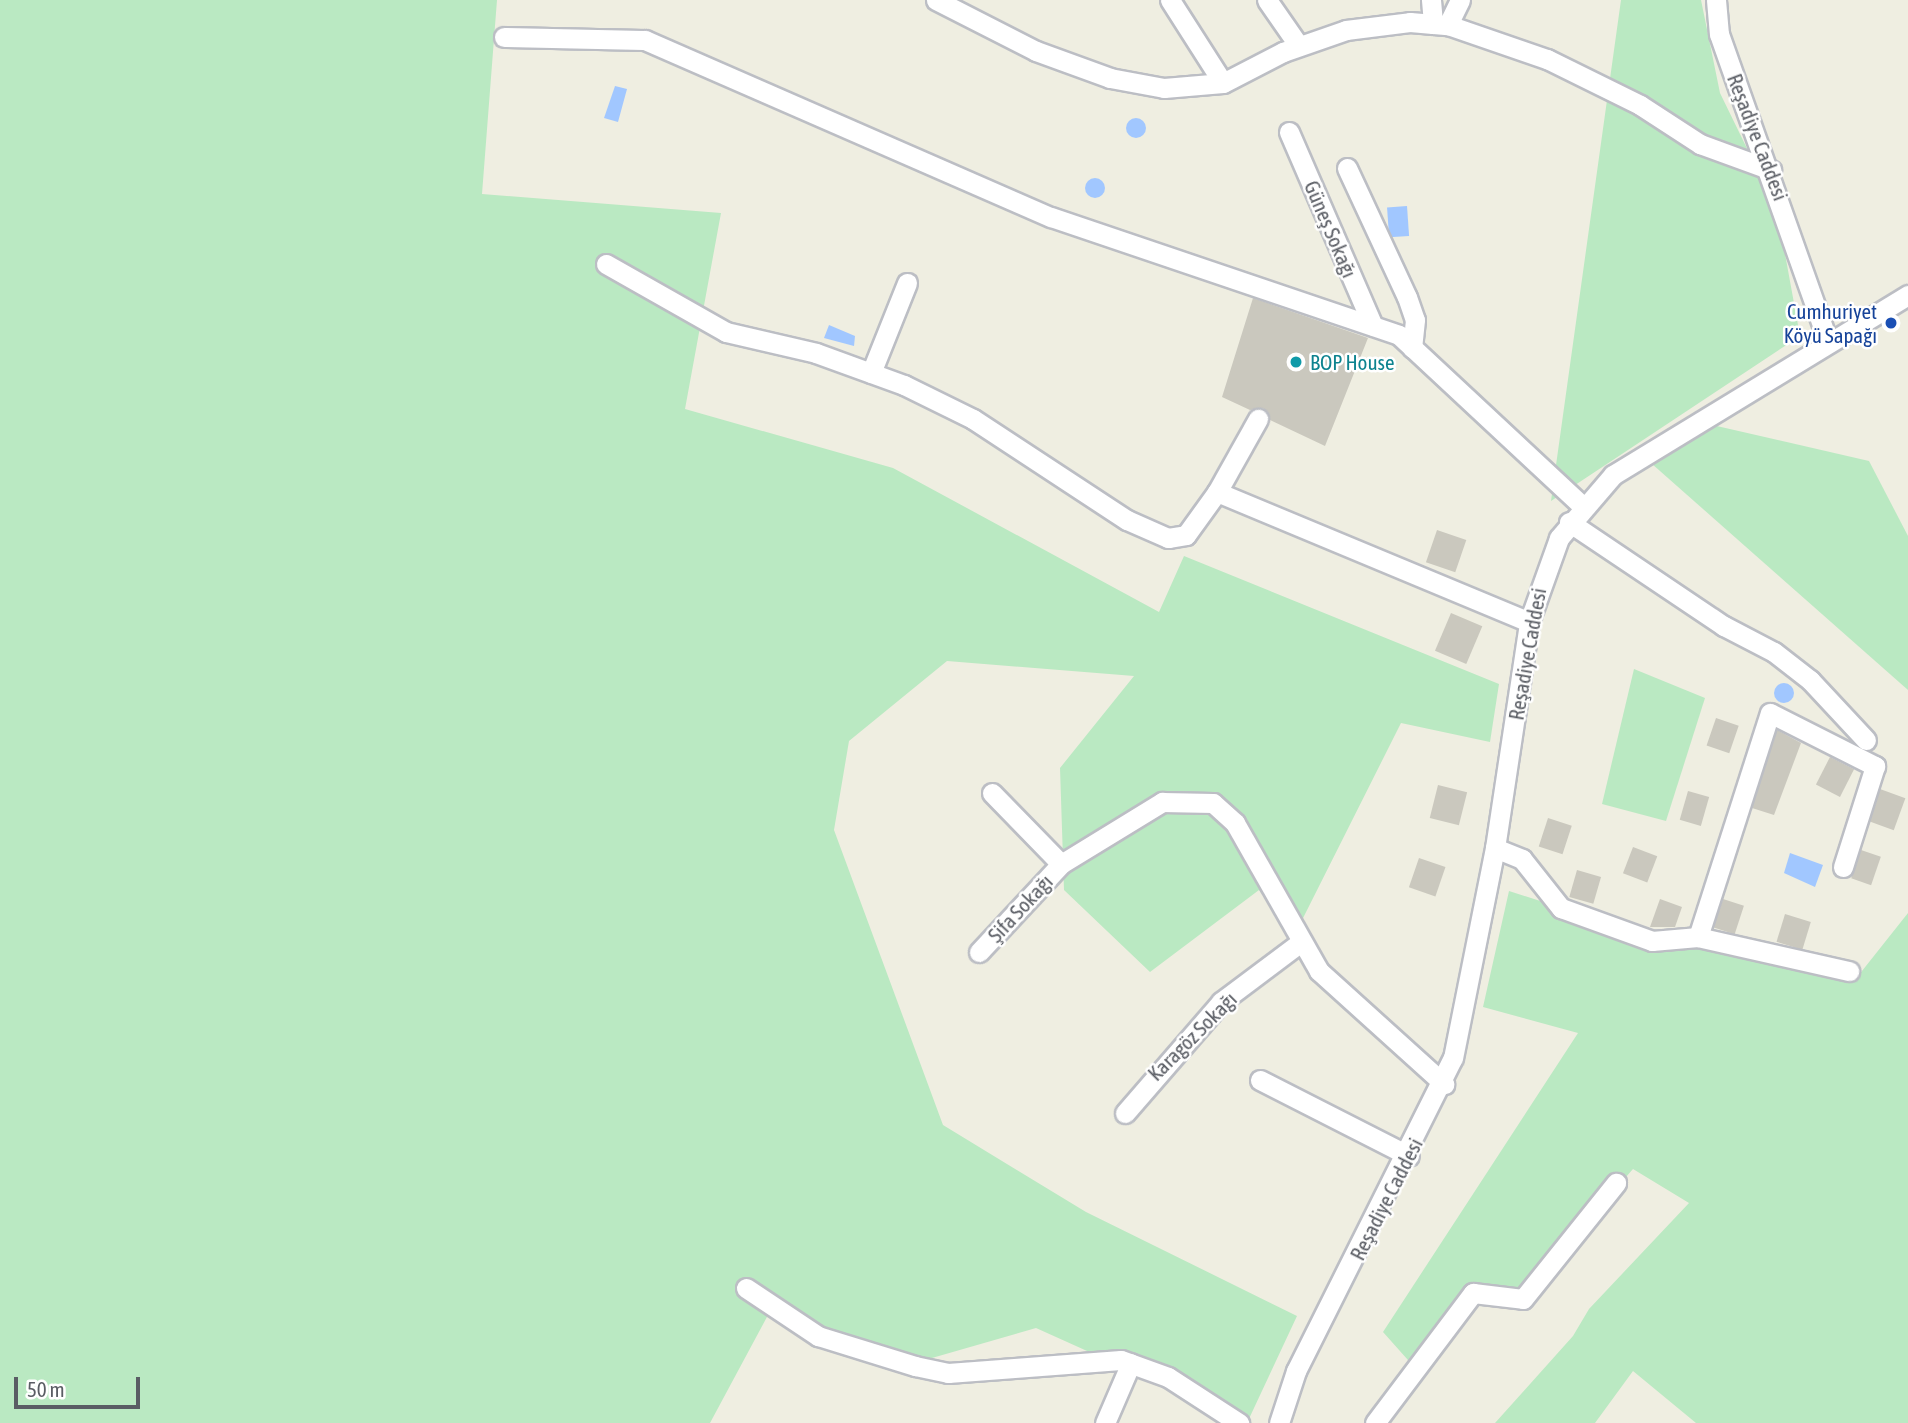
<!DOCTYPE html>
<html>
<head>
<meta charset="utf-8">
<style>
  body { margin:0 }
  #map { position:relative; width:1908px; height:1423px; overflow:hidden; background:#efeee1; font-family:"Asap Condensed",sans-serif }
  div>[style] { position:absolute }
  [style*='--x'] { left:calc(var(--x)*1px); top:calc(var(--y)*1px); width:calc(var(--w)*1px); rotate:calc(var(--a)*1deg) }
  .green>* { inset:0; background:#bae9c2 }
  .water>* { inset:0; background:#a1c7ff; transform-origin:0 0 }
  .round { border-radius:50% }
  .building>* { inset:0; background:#cac8be; transform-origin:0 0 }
  .roads { filter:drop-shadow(2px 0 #bcbec4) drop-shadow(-2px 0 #bcbec4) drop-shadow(0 2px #bcbec4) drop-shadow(0 -2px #bcbec4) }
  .minor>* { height:19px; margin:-9.5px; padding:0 9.5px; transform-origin:9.5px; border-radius:9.5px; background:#fff }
  .dots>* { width:19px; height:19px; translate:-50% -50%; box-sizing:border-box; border:4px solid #fff; border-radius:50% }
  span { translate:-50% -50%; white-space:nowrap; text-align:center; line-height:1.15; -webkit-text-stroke:5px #fff; paint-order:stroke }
  .street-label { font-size:21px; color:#5a5d64 }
  .transit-label { font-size:21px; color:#164399 }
  .right { translate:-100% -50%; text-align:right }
  .culture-label { font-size:21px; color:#0d838f }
  .left { translate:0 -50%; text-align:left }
  .scale { position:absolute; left:14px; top:1377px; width:126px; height:32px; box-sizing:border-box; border:4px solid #5a5d64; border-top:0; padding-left:9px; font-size:21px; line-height:24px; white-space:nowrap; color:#5a5d64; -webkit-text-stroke:5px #fff; paint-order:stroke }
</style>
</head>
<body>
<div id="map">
  <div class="green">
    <i style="clip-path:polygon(0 0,497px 0,482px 194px,721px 213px,685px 409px,893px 468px,1159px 612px,1184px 556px,1499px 684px,1490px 742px,1401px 723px,1294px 936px,1259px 890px,1150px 972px,1064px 890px,1060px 768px,1134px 676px,947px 661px,849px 741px,834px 830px,943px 1125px,1086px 1212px,1297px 1316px,1247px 1423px,1036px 1328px,918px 1362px,768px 1315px,710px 1423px,0 1423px)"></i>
    <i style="clip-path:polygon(1621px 0,1701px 0,1720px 93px,1777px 210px,1800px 336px,1551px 501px)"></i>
    <i style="clip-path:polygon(1708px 424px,1869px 461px,1908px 536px,1908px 690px,1643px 456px)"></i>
    <i style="clip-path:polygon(1634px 669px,1705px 698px,1666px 821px,1602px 804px)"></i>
    <i style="clip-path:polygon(1509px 891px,1680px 946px,1858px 976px,1908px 913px,1908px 1423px,1696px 1423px,1633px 1371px,1595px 1423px,1495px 1423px,1573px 1336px,1589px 1309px,1689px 1203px,1633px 1169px,1526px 1291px,1487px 1284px,1424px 1378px,1383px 1332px,1578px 1033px,1483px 1007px)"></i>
  </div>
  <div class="water">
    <i style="clip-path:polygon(615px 86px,627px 89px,618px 122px,604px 118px)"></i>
    <i class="round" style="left:1126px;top:118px;width:20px;height:20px"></i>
    <i class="round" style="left:1085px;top:178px;width:20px;height:20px"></i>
    <i style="left:1407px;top:206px;width:30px;height:20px;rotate:86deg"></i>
    <i style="clip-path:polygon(829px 325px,855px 336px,854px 346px,824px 338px)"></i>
    <i class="round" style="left:1774px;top:683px;width:20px;height:20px"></i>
    <i style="clip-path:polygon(1790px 853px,1823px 865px,1815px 887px,1784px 873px)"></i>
  </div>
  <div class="building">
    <i style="clip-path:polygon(1253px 298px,1368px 338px,1325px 446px,1270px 420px,1263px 408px,1250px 410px,1222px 397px)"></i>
    <i style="left:1437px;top:530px;width:31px;height:34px;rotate:19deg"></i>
    <i style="left:1451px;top:613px;width:34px;height:41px;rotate:23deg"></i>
    <i style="left:1716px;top:718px;width:24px;height:29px;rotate:19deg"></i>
    <i style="clip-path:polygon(1777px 730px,1801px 743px,1774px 815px,1752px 808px)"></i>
    <i style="left:1830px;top:757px;width:27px;height:31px;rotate:27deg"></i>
    <i style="left:1438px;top:785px;width:30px;height:34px;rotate:14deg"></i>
    <i style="left:1880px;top:789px;width:27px;height:34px;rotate:20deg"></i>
    <i style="left:1688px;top:791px;width:22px;height:30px;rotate:16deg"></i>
    <i style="left:1548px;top:818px;width:25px;height:30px;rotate:18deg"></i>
    <i style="left:1633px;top:847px;width:26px;height:28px;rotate:21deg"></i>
    <i style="left:1861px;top:850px;width:21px;height:30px;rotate:19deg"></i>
    <i style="left:1419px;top:858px;width:28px;height:31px;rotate:19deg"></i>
    <i style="left:1577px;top:870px;width:25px;height:28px;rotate:16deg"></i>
    <i style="clip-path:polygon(1660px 899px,1682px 907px,1675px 927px,1650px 927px)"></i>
    <i style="left:1723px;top:899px;width:22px;height:30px;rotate:18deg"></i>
    <i style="left:1785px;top:914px;width:27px;height:29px;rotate:17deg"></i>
  </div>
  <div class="roads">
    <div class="minor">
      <i style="--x:936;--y:0;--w:112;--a:27"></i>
      <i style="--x:1036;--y:51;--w:79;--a:20"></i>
      <i style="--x:1110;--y:78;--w:55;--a:10.5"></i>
      <i style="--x:1164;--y:88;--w:59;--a:-4.8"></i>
      <i style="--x:1223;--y:83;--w:68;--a:-27.3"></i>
      <i style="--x:1283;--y:52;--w:67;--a:-19.2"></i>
      <i style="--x:1346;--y:30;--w:64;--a:-7.1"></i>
      <i style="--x:1410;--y:22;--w:38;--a:5"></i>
      <i style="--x:1170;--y:0;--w:98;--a:57.4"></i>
      <i style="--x:1267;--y:0;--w:56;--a:55.2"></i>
      <i style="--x:1431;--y:0;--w:24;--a:85"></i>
      <i style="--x:1460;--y:0;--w:28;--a:116"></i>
      <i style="--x:1448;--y:25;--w:105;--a:19"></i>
      <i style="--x:1547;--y:59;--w:104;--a:26.3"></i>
      <i style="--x:1640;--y:105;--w:72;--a:33"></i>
      <i style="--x:1700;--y:144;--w:76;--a:20.1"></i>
      <i style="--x:1716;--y:0;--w:34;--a:85"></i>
      <i style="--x:1719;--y:34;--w:324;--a:70.5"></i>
      <i style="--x:504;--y:37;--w:141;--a:1.2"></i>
      <i style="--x:645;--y:40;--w:443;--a:23.6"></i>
      <i style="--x:1051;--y:217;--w:367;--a:18.7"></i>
      <i style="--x:1399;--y:335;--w:249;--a:43"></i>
      <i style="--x:1289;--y:132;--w:211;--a:66.6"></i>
      <i style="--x:1347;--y:168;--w:142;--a:65.1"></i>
      <i style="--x:1407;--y:297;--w:24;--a:71"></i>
      <i style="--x:1415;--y:320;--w:28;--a:96"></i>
      <i style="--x:606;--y:264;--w:138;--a:29.5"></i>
      <i style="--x:726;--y:332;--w:92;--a:13.1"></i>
      <i style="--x:816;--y:353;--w:94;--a:20"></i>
      <i style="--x:904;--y:385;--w:77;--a:26.2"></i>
      <i style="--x:973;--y:419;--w:184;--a:33.3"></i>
      <i style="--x:1127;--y:520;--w:45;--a:23.7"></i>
      <i style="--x:1168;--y:538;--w:18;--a:-9"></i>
      <i style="--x:1186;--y:535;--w:53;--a:-54.2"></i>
      <i style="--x:1217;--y:492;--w:338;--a:22.6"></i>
      <i style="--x:871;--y:373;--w:97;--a:-68.2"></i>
      <i style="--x:1217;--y:492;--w:84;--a:-60.7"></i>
      <i style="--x:1569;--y:522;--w:187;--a:33.9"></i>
      <i style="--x:1724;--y:626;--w:56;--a:27.5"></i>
      <i style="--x:1774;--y:652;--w:46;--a:37.9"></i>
      <i style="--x:1810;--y:680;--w:82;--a:47"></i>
      <i style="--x:992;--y:793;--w:99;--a:45.8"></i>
      <i style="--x:1061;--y:864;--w:119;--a:-31.5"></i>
      <i style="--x:1162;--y:802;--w:51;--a:1.1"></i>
      <i style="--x:1213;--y:803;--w:30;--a:42"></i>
      <i style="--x:1235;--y:823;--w:170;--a:60.4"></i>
      <i style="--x:1319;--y:971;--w:169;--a:42.1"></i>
      <i style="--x:1495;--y:848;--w:29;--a:22"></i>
      <i style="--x:1522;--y:859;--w:63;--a:51.5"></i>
      <i style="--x:1561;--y:908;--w:97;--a:19.9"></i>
      <i style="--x:1652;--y:941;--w:46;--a:-5"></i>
      <i style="--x:1698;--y:937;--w:155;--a:12.7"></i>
      <i style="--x:1698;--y:937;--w:235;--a:-72.2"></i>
      <i style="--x:1770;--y:713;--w:118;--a:26.8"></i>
      <i style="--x:1875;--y:766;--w:106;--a:107.6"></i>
      <i style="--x:979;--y:952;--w:120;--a:-47"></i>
      <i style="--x:1260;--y:1080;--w:167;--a:27"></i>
      <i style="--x:1125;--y:1113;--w:147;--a:-49.1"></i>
      <i style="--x:1221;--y:1002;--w:100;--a:-36.9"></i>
      <i style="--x:746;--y:1288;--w:87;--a:33.7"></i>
      <i style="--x:818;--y:1336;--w:102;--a:17.2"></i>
      <i style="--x:915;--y:1366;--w:34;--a:12"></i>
      <i style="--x:948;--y:1373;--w:173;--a:-4.3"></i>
      <i style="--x:1121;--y:1360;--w:50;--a:19.9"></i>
      <i style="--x:1168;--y:1377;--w:85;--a:32.9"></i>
      <i style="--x:1105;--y:1423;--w:65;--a:-66.6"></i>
      <i style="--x:1279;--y:1423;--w:55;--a:-71.9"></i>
      <i style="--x:1296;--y:1371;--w:350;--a:-63.4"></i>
      <i style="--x:1453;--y:1058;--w:214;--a:-78.7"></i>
      <i style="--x:1495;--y:848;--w:229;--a:-81.4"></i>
      <i style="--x:1529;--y:622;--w:89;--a:-70.3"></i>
      <i style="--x:1559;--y:538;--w:83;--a:-49.4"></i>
      <i style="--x:1613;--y:475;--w:346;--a:-31.4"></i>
      <i style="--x:1375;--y:1423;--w:163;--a:-53"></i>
      <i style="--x:1473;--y:1293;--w:50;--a:6.8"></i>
      <i style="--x:1523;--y:1299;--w:149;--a:-51.3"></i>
    </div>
  </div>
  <div class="dots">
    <i style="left:1891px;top:323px;background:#1a4fb4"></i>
    <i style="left:1296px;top:362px;background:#0f9aa8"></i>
  </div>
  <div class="street-label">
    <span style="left:1758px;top:137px;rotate:69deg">Reşadiye Caddesi</span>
    <span style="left:1331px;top:229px;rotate:67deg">Güneş Sokağı</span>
    <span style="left:1527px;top:654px;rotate:-80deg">Reşadiye Caddesi</span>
    <span style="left:1020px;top:908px;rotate:-47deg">Şifa Sokağı</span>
    <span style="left:1192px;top:1036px;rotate:-45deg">Karagöz Sokağı</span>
    <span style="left:1386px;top:1199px;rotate:-63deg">Reşadiye Caddesi</span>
  </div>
  <div class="transit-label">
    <span class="right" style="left:1877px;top:323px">Cumhuriyet<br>Köyü Sapağı</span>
  </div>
  <div class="culture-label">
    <span class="left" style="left:1310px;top:362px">BOP House</span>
  </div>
  <div class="scale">50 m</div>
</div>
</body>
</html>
